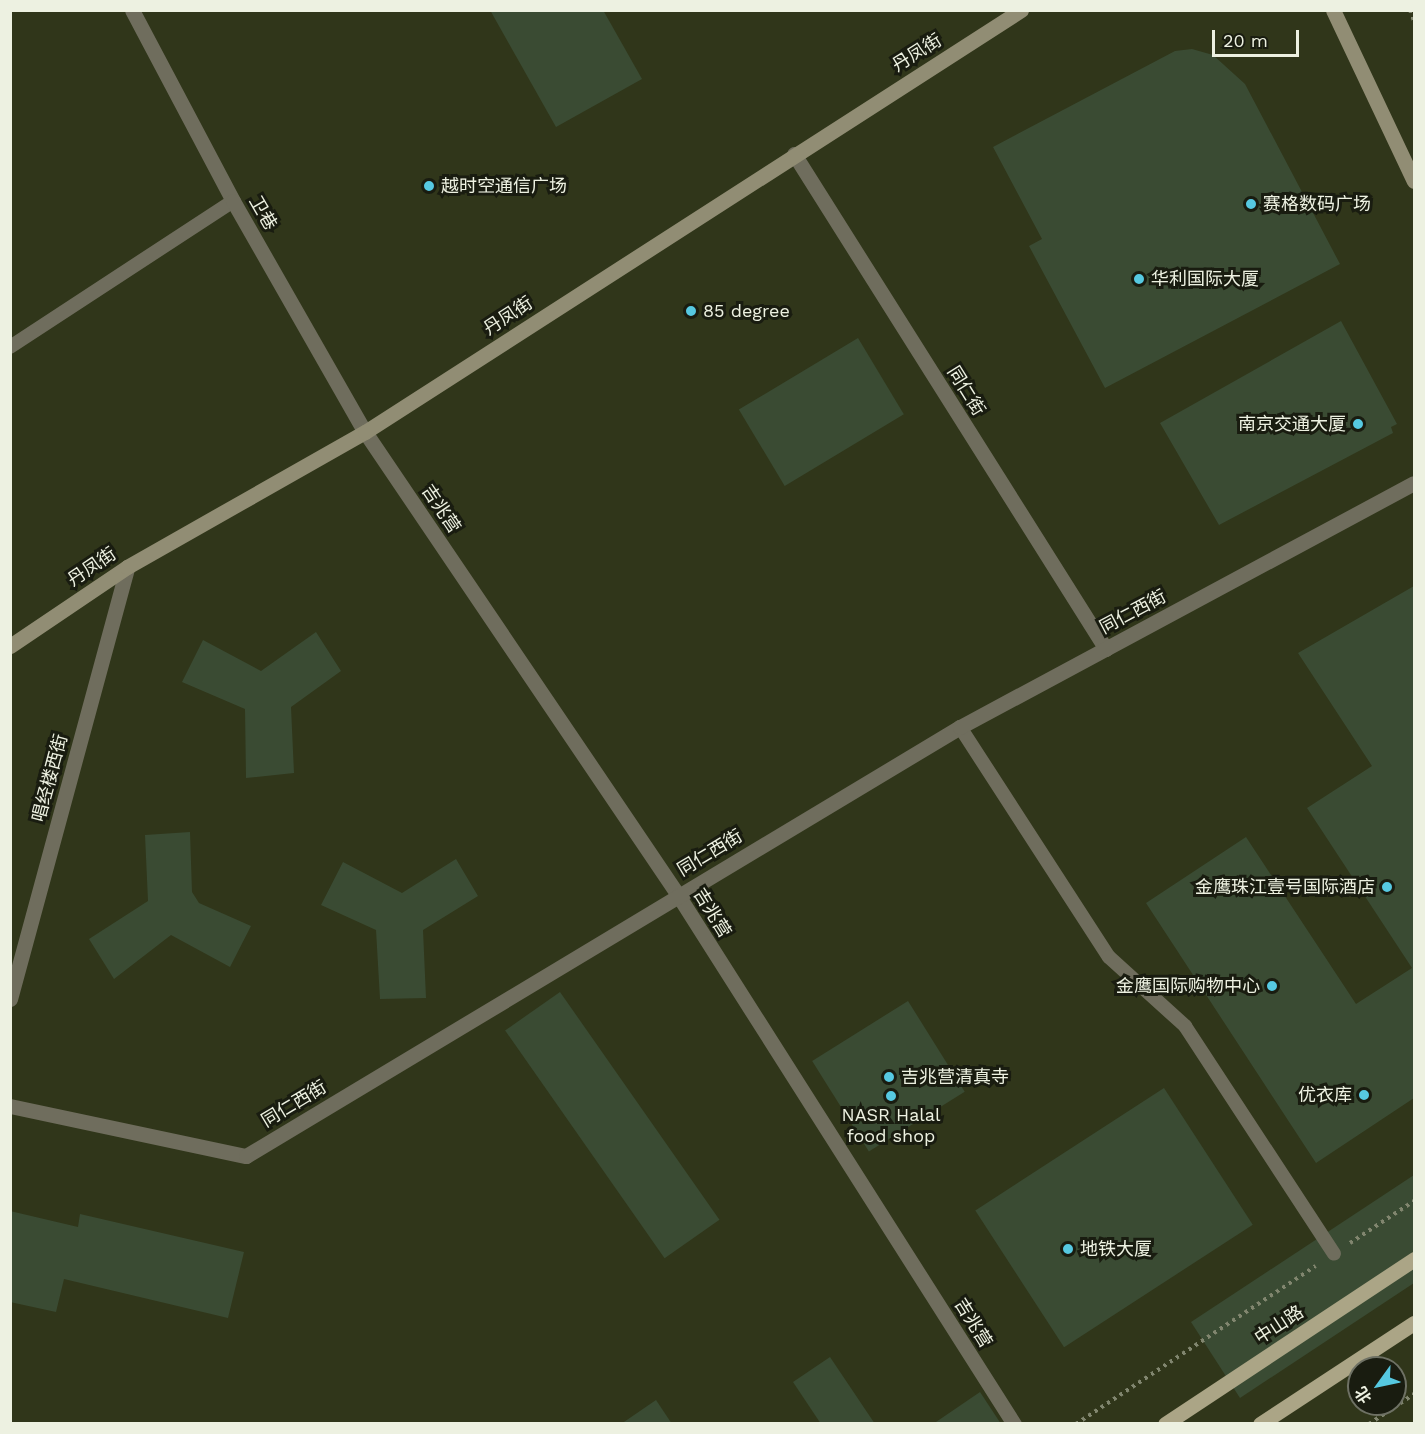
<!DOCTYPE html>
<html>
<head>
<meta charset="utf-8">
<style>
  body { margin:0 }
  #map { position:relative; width:1425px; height:1434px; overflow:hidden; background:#30361a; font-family:"Work Sans","Noto Sans SC",sans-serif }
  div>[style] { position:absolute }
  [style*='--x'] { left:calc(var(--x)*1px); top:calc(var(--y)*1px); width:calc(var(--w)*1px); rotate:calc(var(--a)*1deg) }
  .building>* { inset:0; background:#3a4b33; transform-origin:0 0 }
  .path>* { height:4px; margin-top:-2px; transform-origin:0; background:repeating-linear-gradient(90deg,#81866f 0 3px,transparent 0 7.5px) }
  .service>* { height:14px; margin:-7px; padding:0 7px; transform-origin:7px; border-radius:7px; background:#6f6d5d }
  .minor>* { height:15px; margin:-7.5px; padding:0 7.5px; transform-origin:7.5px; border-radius:7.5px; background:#6f6d5d }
  .secondary>* { height:15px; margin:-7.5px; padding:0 7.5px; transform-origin:7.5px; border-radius:7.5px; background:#918d74 }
  .primary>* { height:15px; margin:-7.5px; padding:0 7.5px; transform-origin:7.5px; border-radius:7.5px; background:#aba586 }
  .dots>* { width:16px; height:16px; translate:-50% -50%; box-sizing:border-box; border:3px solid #191c10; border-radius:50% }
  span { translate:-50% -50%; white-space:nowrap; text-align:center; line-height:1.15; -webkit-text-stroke:6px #191c10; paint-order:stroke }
  .street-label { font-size:18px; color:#edf1e1 }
  .poi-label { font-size:18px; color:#edf1e1 }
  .left { translate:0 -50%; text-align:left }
  .right { translate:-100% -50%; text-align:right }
  .frame { position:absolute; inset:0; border:12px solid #edf1e1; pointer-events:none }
  .north { position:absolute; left:1347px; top:1356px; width:60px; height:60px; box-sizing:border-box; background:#191c10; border:2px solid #6e7164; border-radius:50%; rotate:237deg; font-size:16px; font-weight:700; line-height:24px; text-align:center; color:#edf1e1 }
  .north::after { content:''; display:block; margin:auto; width:21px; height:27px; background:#56c9e1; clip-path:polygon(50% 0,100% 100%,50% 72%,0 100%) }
  .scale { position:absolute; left:1212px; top:30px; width:87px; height:27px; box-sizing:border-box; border:3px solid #edf1e1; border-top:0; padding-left:8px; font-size:18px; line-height:21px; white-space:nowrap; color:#edf1e1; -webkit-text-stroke:4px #191c10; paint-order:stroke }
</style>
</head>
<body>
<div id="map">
  <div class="building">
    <i style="clip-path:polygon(490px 10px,603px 10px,642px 79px,556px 127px)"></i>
    <i style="clip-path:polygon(1192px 49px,1213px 55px,1245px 84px,1340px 264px,1105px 388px,1029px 246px,1042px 239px,993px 147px,1175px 51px)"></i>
    <i style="clip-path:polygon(1341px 321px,1397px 424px,1391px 427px,1393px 433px,1219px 525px,1160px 423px)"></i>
    <i style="left:858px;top:338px;width:89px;height:139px;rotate:59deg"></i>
    <i style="clip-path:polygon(1414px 586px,1414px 1098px,1316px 1163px,1146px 903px,1246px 837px,1356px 1004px,1412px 968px,1307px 808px,1372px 766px,1298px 653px)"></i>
    <i style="clip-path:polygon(316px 632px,341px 671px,291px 707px,294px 773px,246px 778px,245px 709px,182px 682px,203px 640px,261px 671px)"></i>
    <i style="clip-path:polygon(190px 832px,192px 892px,199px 903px,251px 926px,230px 967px,171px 935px,114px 979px,89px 939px,148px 901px,145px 835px)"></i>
    <i style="clip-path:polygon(456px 859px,478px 896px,423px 930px,426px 998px,380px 999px,376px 930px,321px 905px,343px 862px,402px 893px)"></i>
    <i style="left:560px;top:992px;width:278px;height:67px;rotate:55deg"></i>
    <i style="left:908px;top:1001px;width:107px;height:113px;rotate:58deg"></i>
    <i style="left:1164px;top:1088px;width:163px;height:225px;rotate:57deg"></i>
    <i style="clip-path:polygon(1414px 1175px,1414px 1283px,1240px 1398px,1191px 1322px)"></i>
    <i style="clip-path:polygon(10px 1211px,78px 1227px,80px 1214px,244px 1252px,228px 1318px,64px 1279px,56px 1312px,10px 1302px)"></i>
    <i style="clip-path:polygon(830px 1357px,875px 1424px,821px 1424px,793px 1382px)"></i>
    <i style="clip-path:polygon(980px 1392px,1001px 1424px,933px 1424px)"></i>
    <i style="clip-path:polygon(656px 1400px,672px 1424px,621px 1424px)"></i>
  </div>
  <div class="path">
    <i style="--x:1410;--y:10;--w:12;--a:70"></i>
    <i style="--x:1350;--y:1243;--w:77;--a:-33.3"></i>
    <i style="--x:1076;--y:1424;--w:287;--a:-33.4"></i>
    <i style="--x:1369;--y:1424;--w:54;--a:-33.7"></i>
  </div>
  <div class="service">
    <i style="--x:10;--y:347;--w:267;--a:-33.2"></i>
    <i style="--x:960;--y:727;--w:274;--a:57.1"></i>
    <i style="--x:1109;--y:957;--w:103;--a:42.2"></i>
    <i style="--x:1185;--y:1026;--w:272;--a:56.8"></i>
  </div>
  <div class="minor">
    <i style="--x:132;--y:10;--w:216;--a:62.1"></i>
    <i style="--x:233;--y:201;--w:266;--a:60.3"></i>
    <i style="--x:365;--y:432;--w:559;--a:55.94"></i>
    <i style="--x:678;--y:895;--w:627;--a:57.58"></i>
    <i style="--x:794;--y:154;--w:585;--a:57.78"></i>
    <i style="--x:10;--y:999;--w:448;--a:-74.8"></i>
    <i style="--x:10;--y:1106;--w:241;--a:12"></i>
    <i style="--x:246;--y:1156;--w:833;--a:-31"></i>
    <i style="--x:960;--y:727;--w:515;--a:-28.26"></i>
  </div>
  <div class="secondary">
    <i style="--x:1333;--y:10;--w:189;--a:64.7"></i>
    <i style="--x:10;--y:646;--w:141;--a:-34"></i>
    <i style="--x:127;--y:567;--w:274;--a:-29.6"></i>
    <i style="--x:365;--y:432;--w:780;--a:-32.75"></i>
  </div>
  <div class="primary">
    <i style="--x:1165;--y:1424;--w:299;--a:-33.5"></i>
    <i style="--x:1260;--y:1424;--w:184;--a:-33.3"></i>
  </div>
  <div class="dots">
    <i style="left:429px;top:186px;background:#56c9e1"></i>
    <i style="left:1251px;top:204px;background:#56c9e1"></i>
    <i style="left:1139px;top:279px;background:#56c9e1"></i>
    <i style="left:691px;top:311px;background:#56c9e1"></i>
    <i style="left:1358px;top:424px;background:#56c9e1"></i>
    <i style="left:1387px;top:887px;background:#56c9e1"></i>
    <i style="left:1272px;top:986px;background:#56c9e1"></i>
    <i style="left:889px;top:1077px;background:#56c9e1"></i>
    <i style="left:1364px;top:1095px;background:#56c9e1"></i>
    <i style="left:891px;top:1096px;background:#56c9e1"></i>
    <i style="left:1068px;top:1249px;background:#56c9e1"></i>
  </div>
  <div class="street-label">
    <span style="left:917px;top:53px;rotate:-32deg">丹凤街</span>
    <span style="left:263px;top:213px;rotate:60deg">卫巷</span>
    <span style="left:508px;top:316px;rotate:-33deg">丹凤街</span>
    <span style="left:966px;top:391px;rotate:58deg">同仁街</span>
    <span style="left:441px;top:509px;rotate:56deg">吉兆营</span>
    <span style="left:92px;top:567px;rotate:-34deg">丹凤街</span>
    <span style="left:1133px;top:612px;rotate:-28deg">同仁西街</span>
    <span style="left:50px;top:778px;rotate:-75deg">唱经楼西街</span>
    <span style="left:710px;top:853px;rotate:-31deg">同仁西街</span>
    <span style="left:712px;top:913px;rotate:58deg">吉兆营</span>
    <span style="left:294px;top:1104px;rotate:-31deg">同仁西街</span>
    <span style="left:973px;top:1323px;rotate:58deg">吉兆营</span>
    <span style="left:1279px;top:1325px;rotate:-33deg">中山路</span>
  </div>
  <div class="poi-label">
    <span class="left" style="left:441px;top:186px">越时空通信广场</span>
    <span class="left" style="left:1263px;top:204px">赛格数码广场</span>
    <span class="left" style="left:1151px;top:279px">华利国际大厦</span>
    <span class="left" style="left:703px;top:311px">85 degree</span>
    <span class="right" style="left:1346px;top:424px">南京交通大厦</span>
    <span class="right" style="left:1375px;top:887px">金鹰珠江壹号国际酒店</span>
    <span class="right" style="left:1260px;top:986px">金鹰国际购物中心</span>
    <span class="left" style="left:901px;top:1077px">吉兆营清真寺</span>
    <span class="right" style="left:1352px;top:1095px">优衣库</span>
    <span style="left:891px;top:1126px">NASR Halal<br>food shop</span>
    <span class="left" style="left:1080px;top:1249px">地铁大厦</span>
  </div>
  <div class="frame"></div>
  <div class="north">北</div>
  <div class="scale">20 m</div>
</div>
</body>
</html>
